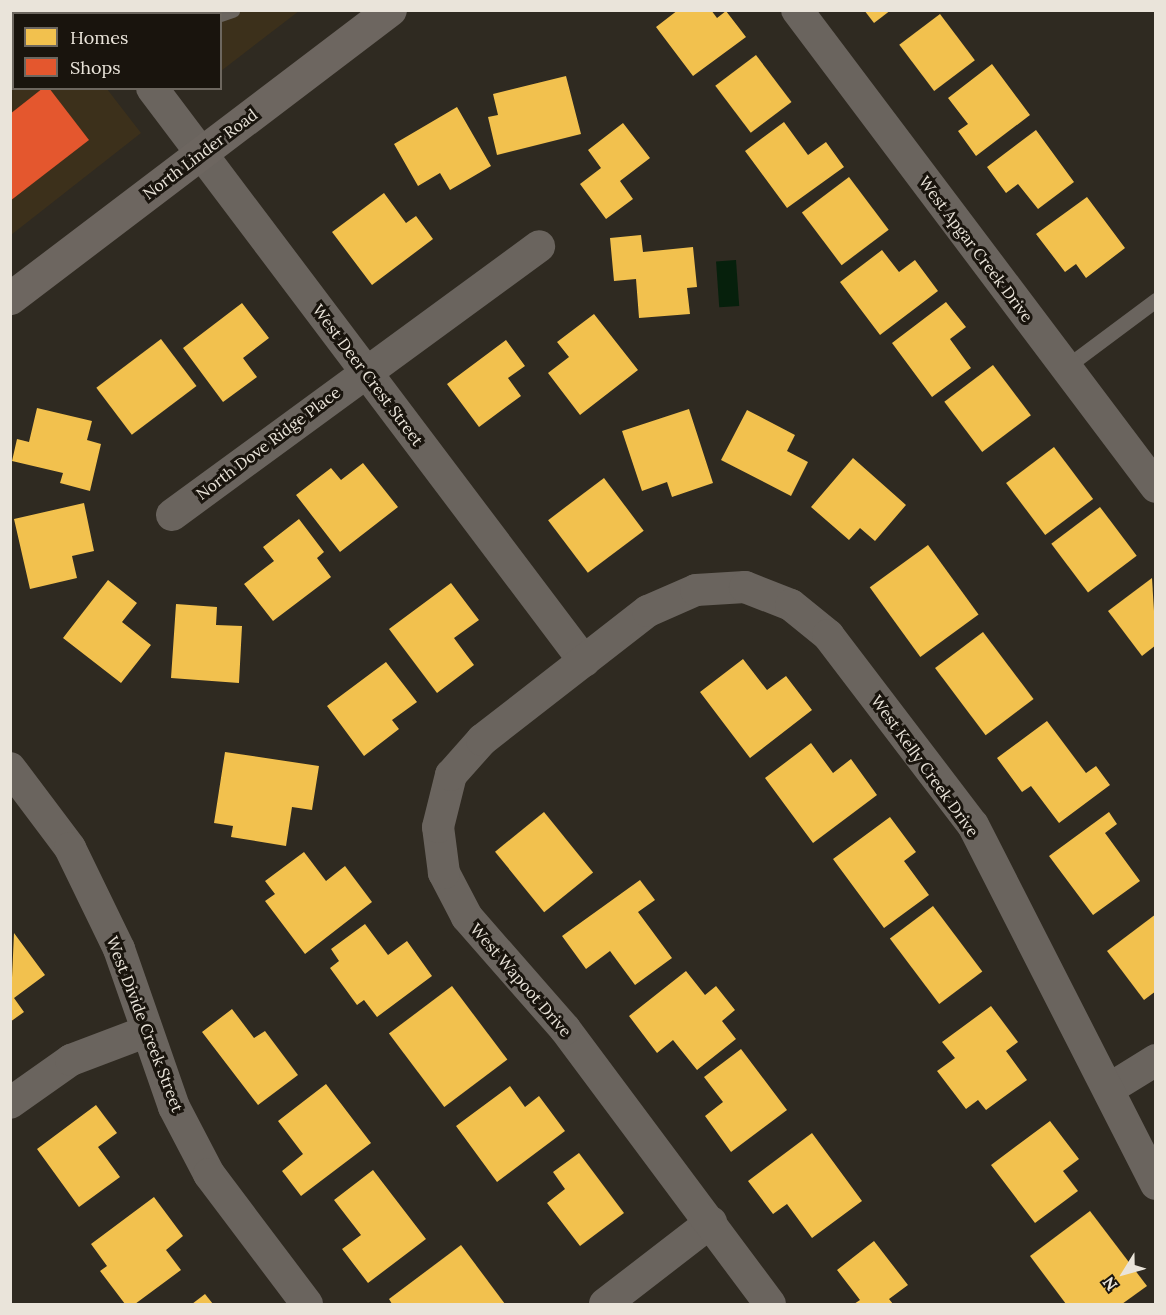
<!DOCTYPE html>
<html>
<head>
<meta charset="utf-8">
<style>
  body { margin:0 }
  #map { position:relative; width:1166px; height:1315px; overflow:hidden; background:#2f2a21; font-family:Lora,serif }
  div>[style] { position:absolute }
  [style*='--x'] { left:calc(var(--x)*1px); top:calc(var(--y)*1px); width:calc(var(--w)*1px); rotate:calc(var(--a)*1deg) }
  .built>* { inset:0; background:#3c301b }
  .water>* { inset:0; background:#06200c; transform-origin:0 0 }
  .homes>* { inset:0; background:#f2c14e; transform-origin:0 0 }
  .shops>* { inset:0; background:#e4572e }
  .lane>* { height:15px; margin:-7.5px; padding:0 7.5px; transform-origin:7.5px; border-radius:7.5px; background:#6a645e }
  .street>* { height:32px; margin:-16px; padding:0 16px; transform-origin:16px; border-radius:16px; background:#6a645e }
  .secondary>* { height:33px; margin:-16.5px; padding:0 16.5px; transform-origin:16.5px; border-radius:16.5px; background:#6d6660 }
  span { translate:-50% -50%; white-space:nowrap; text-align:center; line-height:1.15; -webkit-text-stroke:6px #19140d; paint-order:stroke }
  .street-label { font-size:16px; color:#eae4da }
  .frame { position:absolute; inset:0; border:12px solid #eae4da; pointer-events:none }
  .legend { position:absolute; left:12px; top:12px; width:210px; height:78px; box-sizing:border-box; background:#19140d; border:2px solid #6d675f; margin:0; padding:8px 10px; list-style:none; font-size:18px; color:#eae4da }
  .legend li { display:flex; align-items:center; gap:12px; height:30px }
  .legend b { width:30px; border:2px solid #6d675f }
  .north { position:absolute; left:1094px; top:1243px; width:60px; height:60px; -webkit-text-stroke:4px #19140d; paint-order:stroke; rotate:233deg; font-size:16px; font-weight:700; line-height:24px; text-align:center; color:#eae4da }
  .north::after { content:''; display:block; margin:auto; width:21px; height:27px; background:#eae4da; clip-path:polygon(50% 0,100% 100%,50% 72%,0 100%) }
</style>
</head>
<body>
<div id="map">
  <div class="built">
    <i style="clip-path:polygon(11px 11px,50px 13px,14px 14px,14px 88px,107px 89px,141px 133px,11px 235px)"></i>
    <i style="clip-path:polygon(151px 11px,299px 11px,221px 71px,220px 14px)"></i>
  </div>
  <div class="water">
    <i style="left:736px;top:260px;width:46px;height:20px;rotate:86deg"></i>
  </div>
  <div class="homes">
    <i style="clip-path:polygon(678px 10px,711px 10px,717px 18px,726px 11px,746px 37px,693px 76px,656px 27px)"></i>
    <i style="clip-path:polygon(864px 10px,891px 10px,874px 23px)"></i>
    <i style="left:940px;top:14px;width:58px;height:51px;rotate:53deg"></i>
    <i style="left:756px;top:55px;width:59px;height:51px;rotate:53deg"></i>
    <i style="clip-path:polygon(992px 64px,1030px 115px,976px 156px,958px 131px,968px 124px,948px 98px)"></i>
    <i style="clip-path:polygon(566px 76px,581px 134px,497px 155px,488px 117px,498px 115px,493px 94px)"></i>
    <i style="clip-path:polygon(457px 107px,491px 166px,450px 190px,440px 173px,418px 186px,394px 144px)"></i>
    <i style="clip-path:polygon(784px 122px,808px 155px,826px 142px,844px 167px,787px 208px,745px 151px)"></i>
    <i style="clip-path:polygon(623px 123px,650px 158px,620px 181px,633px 199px,606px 219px,580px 184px,601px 168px,588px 150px)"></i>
    <i style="clip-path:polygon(1036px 130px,1074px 182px,1038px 209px,1018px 184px,1006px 193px,987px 167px)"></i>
    <i style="left:849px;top:177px;width:66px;height:59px;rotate:53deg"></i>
    <i style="clip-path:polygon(384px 193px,406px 223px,416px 216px,433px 239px,372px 285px,332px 232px)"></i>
    <i style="clip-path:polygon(1087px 197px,1125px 248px,1086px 278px,1076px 264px,1065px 272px,1036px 234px)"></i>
    <i style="clip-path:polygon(641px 235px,643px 252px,693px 247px,697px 287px,687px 288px,690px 314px,639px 318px,636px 279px,614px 281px,610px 238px)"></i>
    <i style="clip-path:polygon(882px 250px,899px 272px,915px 260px,938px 291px,880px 335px,840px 282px)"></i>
    <i style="clip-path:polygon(946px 302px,966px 327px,950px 339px,971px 368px,932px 397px,892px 343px)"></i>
    <i style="clip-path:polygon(242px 303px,269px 338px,243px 358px,257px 377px,223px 402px,183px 348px)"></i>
    <i style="clip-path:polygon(594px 314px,638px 370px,580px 415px,548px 373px,569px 357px,557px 342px)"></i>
    <i style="left:161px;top:339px;width:59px;height:81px;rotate:53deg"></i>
    <i style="clip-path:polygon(506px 340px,525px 366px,508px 378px,521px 396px,479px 427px,447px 384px)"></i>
    <i style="left:993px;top:365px;width:63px;height:61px;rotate:53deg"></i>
    <i style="clip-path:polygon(37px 408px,92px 421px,87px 440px,101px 444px,90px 491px,60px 483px,63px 473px,12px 461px,17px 439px,29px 442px)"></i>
    <i style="clip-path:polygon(689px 409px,713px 483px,672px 497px,667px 482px,642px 491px,622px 431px)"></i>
    <i style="clip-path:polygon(747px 410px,795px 435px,787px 451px,808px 462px,791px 496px,721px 460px)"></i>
    <i style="left:1054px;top:447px;width:65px;height:60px;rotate:53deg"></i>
    <i style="clip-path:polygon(853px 458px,906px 505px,875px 541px,860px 528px,849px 540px,811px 507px)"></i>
    <i style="clip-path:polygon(363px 463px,398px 507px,340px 552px,296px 495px,331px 468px,341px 480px)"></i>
    <i style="left:604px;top:478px;width:66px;height:70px;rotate:53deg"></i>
    <i style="clip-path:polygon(84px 503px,94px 551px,72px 556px,77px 578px,30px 589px,14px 519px)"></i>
    <i style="left:1100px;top:507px;width:61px;height:61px;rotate:53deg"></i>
    <i style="clip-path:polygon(299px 519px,324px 552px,317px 558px,331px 577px,273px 621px,244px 584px,274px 561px,263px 547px)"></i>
    <i style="left:928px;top:545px;width:86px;height:72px;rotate:54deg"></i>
    <i style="clip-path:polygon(1152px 578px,1156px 645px,1142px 656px,1108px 611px)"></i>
    <i style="clip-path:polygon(108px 580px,137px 603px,122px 622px,151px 645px,121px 683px,63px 638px)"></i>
    <i style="clip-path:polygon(451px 583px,479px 620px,454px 638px,474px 665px,437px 693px,389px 629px)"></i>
    <i style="clip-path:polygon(176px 604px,217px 607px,216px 625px,242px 626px,239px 683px,171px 678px)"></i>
    <i style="left:983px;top:632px;width:84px;height:60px;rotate:53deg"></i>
    <i style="clip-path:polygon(743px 659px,767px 690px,786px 676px,812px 710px,750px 758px,700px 692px)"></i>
    <i style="clip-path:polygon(386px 662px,417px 702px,392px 720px,399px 729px,364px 756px,327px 706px)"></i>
    <i style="clip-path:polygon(1047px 721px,1086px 773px,1096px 766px,1110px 785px,1059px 823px,1031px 786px,1022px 792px,997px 758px)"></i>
    <i style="clip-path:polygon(811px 743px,833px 773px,851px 759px,877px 795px,813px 843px,765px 778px)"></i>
    <i style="clip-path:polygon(225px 752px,319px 766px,312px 810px,292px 807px,286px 846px,231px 837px,233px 826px,214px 823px)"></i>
    <i style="left:544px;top:812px;width:78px;height:63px;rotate:51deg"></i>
    <i style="clip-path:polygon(1109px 812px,1117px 824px,1105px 833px,1140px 881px,1093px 915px,1049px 856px)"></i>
    <i style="clip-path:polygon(890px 817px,916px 852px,904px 861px,929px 895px,884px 928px,833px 859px)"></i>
    <i style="clip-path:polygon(304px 852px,326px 881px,345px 866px,372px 902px,305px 954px,265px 901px,275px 894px,265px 881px)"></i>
    <i style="clip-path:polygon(640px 880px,655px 900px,638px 912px,672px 958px,635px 985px,610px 951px,586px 969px,562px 936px)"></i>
    <i style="left:933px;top:906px;width:82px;height:54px;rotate:53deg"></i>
    <i style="clip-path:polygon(1156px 914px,1156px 991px,1144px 1000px,1107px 951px)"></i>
    <i style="clip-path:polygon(365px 924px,388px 955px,407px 941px,432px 976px,377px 1017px,364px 1000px,357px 1005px,330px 968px,339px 961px,331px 949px)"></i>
    <i style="clip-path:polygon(14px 933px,45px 975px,14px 998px,24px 1012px,10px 1022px)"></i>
    <i style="clip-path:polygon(686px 971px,705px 995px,716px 986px,735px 1010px,722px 1021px,736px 1039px,697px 1070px,673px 1040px,657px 1053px,629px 1016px)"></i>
    <i style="left:452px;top:986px;width:92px;height:79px;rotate:53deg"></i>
    <i style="clip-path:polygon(991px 1006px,1018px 1042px,1006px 1051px,1027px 1080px,986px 1110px,978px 1100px,966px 1109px,937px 1071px,955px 1058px,942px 1042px)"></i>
    <i style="clip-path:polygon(232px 1009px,254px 1038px,265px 1031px,298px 1075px,258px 1105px,202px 1032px)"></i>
    <i style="clip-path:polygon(741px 1049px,787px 1110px,731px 1152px,705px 1116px,723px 1102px,704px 1077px)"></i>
    <i style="clip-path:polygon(326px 1084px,371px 1143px,301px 1196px,282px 1171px,303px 1154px,278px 1121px)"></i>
    <i style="clip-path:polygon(510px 1086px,525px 1107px,539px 1096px,565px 1131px,497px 1182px,456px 1126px)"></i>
    <i style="clip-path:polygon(96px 1105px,117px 1133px,98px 1147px,120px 1177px,79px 1207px,37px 1149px)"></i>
    <i style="clip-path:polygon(1050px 1121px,1079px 1159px,1063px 1171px,1078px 1191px,1035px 1223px,991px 1165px)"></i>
    <i style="clip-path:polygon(812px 1133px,862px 1201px,812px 1238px,787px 1204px,773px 1214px,748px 1181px)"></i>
    <i style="clip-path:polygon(579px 1153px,624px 1213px,580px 1246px,547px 1203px,565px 1189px,553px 1172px)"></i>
    <i style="clip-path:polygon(373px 1170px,426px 1239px,368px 1283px,342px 1249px,361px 1235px,334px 1200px)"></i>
    <i style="clip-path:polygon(154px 1197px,183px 1236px,166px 1250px,181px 1270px,135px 1304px,125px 1304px,100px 1271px,107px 1266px,91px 1244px)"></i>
    <i style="clip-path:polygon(1090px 1211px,1147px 1286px,1122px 1304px,1066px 1304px,1030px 1256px)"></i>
    <i style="clip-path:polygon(874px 1241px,908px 1285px,889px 1299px,893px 1304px,854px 1304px,860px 1300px,837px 1270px)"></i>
    <i style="clip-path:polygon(461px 1245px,505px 1304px,392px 1304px,389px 1299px)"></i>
    <i style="clip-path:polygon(205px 1294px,213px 1304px,192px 1304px)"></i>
  </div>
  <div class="shops">
    <i style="clip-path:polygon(43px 88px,49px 88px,89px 140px,10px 201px,10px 114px)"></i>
  </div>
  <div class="lane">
    <i style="--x:186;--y:10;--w:12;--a:20"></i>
    <i style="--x:220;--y:14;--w:13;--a:-18"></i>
    <i style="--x:10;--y:41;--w:6;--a:45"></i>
    <i style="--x:1066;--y:367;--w:112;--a:-36.7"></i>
  </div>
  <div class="street">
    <i style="--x:93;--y:10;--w:4;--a:63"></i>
    <i style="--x:797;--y:10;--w:597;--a:53.03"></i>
    <i style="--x:152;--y:88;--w:718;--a:52.99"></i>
    <i style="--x:172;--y:515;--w:455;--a:-36.2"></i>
    <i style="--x:10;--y:768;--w:100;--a:53.1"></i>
    <i style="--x:70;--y:848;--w:112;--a:64.1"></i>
    <i style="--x:119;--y:949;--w:167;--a:70.8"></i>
    <i style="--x:174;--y:1107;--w:76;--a:62.4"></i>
    <i style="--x:209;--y:1174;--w:163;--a:53"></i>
    <i style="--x:1109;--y:1089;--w:55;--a:-31.7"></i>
    <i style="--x:10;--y:1103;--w:75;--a:-35.2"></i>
    <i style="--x:71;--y:1060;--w:79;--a:-20.7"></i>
    <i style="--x:605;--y:1304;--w:134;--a:-37.7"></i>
    <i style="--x:770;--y:1304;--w:343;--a:-126.7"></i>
    <i style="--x:565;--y:1029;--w:149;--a:-131.2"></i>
    <i style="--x:467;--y:917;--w:50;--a:-117.6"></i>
    <i style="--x:444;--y:873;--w:46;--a:-97.4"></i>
    <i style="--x:438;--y:827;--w:54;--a:-76"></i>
    <i style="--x:451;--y:775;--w:47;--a:-48.5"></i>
    <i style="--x:482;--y:740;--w:210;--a:-37.9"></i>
    <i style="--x:648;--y:611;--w:52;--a:-23.6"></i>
    <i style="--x:696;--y:590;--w:49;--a:-3.5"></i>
    <i style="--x:745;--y:587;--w:49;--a:21.4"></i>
    <i style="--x:791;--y:605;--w:48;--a:39"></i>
    <i style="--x:828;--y:635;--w:239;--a:52.7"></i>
    <i style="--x:973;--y:825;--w:403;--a:63"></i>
  </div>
  <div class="secondary">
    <i style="--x:10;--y:298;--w:477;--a:-37.2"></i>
  </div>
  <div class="street-label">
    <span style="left:200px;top:154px;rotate:-37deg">North Linder Road</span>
    <span style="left:976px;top:249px;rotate:53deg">West Apgar Creek Drive</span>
    <span style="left:368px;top:375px;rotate:53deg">West Deer Crest Street</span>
    <span style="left:268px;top:443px;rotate:-37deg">North Dove Ridge Place</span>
    <span style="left:925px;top:766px;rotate:54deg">West Kelly Creek Drive</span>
    <span style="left:521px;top:980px;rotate:49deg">West Wapoot Drive</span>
    <span style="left:145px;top:1024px;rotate:69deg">West Divide Creek Street</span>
  </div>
  <div class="frame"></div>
  <ul class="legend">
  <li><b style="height:16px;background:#f2c14e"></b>Homes</li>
  <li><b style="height:16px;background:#e4572e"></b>Shops</li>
  </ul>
  <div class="north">N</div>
</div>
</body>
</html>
